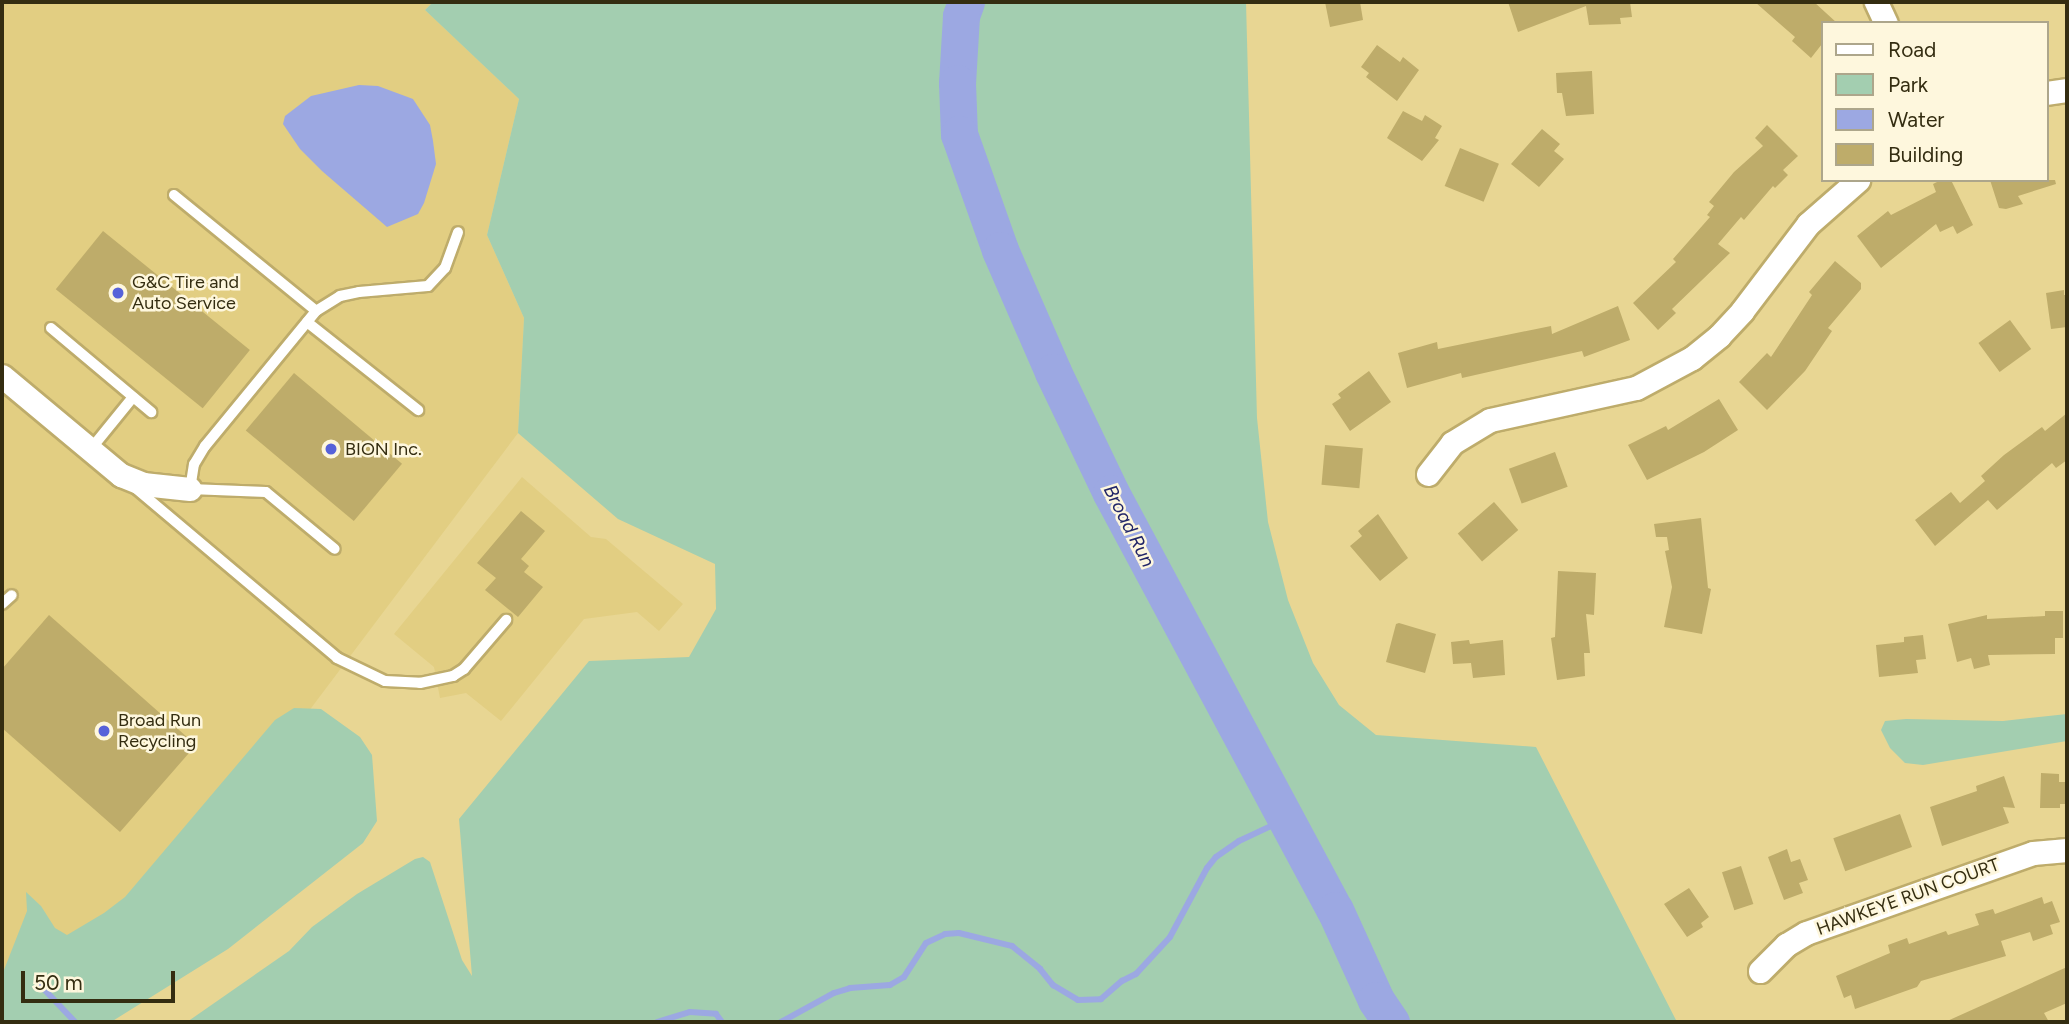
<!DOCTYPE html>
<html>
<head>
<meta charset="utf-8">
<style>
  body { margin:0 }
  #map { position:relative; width:2069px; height:1024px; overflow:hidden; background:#e8d693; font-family:Figtree,sans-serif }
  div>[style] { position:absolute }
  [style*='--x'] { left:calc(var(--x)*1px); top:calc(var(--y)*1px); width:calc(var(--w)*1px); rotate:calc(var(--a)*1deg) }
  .built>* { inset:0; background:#e2ce82 }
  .green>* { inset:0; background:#a3ceb0 }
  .water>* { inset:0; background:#9ca8e2 }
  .stream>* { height:6px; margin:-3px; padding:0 3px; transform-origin:3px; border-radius:3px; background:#9ca8e2 }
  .river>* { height:37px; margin:-18.5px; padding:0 18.5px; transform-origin:18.5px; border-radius:18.5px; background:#9ca8e2 }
  .building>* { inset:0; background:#beac6a; transform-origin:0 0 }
  .roads { filter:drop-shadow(2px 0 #beac6b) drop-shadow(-2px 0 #beac6b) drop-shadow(0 2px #beac6b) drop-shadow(0 -2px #beac6b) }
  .lane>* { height:10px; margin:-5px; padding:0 5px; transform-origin:5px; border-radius:5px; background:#fff }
  .street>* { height:23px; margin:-11.5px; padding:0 11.5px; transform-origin:11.5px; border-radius:11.5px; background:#fff }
  .dots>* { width:19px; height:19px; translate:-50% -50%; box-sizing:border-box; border:4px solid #fef7dd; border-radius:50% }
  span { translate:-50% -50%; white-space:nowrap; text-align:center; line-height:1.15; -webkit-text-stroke:5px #fef7dd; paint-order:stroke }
  .poi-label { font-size:18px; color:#342d11 }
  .left { translate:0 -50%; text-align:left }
  .street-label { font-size:18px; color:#342d11 }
  .water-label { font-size:19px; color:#212568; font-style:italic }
  .frame { position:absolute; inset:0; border:4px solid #342d11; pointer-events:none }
  .legend { position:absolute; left:1821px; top:21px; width:228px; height:161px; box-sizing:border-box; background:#fef7dd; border:2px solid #ada68b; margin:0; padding:9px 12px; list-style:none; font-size:21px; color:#342d11 }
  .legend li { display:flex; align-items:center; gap:14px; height:35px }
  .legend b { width:35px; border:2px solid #ada68b }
  .scale { position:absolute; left:21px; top:971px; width:154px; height:32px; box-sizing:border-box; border:4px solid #342d11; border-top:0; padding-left:9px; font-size:21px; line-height:24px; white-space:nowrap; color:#342d11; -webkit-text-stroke:5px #fef7dd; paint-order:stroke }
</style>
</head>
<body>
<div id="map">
  <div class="built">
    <i style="clip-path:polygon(2px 2px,433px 2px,425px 10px,519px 99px,487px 235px,524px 318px,518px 433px,75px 1022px,2px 1022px)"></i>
    <i style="clip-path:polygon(522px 477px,591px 537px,606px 539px,683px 604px,659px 631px,637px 612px,584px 619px,501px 721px,466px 693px,440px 698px,434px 667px,394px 634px)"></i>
  </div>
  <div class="green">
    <i style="clip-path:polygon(433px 2px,1246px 2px,1257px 418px,1268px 522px,1288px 600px,1313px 663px,1339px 705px,1376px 735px,1536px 747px,1677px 1022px,187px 1022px,289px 951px,312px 927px,357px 894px,415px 859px,423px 857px,430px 862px,462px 960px,472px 976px,459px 819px,589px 661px,689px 657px,716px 609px,715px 564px,618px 519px,518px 433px,524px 318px,487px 235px,519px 99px,425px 10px)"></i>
    <i style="clip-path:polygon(294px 708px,321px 709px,360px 737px,372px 755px,377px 821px,363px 843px,228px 949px,111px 1022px,2px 1022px,2px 975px,27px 911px,26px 892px,41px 906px,55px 928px,67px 935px,104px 913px,125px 897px,275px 720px)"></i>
    <i style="clip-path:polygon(2067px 714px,2067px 741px,1923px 765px,1905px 763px,1890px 748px,1881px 730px,1885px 721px,1906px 719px,2003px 721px)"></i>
  </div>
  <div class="water">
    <i style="clip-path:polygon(359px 85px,378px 86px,413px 99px,430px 125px,433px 141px,436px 164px,424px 203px,418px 214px,387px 227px,322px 171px,300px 149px,283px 124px,285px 116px,311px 96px)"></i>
  </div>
  <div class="stream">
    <i style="--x:41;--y:986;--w:50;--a:46.6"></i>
    <i style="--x:657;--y:1022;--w:34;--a:-17"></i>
    <i style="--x:690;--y:1012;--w:26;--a:4"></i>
    <i style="--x:716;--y:1014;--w:10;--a:53"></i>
    <i style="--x:781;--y:1022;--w:60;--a:-28.7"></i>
    <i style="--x:834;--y:993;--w:17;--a:-17"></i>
    <i style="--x:850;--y:988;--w:40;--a:-4.3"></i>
    <i style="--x:890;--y:985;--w:16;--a:-30"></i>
    <i style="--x:904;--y:977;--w:40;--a:-57.1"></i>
    <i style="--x:926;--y:943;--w:21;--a:-25"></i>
    <i style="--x:945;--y:934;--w:14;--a:-4"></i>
    <i style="--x:959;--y:933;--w:55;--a:13.8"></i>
    <i style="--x:1012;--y:946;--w:36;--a:39"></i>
    <i style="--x:1040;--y:969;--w:21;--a:51"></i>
    <i style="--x:1053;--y:985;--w:29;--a:31"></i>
    <i style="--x:1078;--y:1000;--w:23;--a:-2"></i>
    <i style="--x:1101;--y:999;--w:28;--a:-41"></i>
    <i style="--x:1122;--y:981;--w:16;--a:-27"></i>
    <i style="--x:1136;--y:974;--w:50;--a:-47.4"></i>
    <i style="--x:1170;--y:937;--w:78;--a:-61.8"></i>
    <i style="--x:1207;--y:868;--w:14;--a:-51"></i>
    <i style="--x:1216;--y:857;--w:28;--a:-35"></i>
    <i style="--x:1239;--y:841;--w:52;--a:-25.1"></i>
  </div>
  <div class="river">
    <i style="--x:966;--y:2;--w:15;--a:110"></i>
    <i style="--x:961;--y:16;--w:67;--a:93.4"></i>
    <i style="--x:957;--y:83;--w:51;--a:87.8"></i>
    <i style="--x:959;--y:134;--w:123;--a:70.5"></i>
    <i style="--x:1000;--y:250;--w:133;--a:66.5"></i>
    <i style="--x:1053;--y:372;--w:134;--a:64.4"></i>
    <i style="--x:1111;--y:493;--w:473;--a:61.8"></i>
    <i style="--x:1335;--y:910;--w:99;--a:65.5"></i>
    <i style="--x:1376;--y:1000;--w:27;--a:56"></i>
  </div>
  <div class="building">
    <i style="clip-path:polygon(1325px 2px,1360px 2px,1363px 20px,1330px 27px)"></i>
    <i style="clip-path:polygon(1508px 2px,1630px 2px,1632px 17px,1620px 18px,1621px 24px,1589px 25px,1586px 6px,1518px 32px)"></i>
    <i style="clip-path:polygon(1755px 2px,1814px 2px,1837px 23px,1822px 23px,1822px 44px,1811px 58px,1792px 41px,1795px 37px)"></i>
    <i style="clip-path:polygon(1377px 45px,1400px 62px,1403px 57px,1419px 70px,1397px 101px,1366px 77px,1369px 73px,1361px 67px)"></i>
    <i style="clip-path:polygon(1592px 71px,1594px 114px,1566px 116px,1562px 93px,1557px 93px,1556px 73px)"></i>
    <i style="clip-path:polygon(1403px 111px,1422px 121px,1425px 115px,1442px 126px,1435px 138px,1439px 140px,1422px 161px,1387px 138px)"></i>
    <i style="clip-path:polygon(1767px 125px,1798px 156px,1783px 170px,1788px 175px,1775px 188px,1773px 186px,1744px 220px,1741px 217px,1718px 244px,1730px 253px,1672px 309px,1676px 313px,1658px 330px,1633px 303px,1676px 262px,1673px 259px,1710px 217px,1707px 215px,1714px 206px,1709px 202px,1734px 172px,1763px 146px,1755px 138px)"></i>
    <i style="clip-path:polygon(1542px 129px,1560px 144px,1554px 151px,1564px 159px,1539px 187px,1511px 164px)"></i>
    <i style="left:1460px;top:148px;width:42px;height:41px;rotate:22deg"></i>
    <i style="clip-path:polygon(1941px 180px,1951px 180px,1973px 225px,1957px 234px,1953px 226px,1940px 232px,1936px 224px,1881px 268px,1857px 236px,1888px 211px,1891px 215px,1936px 192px,1933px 184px)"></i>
    <i style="clip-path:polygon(1990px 180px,2055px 180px,2056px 184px,2018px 196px,2023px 204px,2006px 209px,1999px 208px)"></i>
    <i style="left:103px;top:231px;width:189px;height:75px;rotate:39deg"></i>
    <i style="clip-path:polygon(1835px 261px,1861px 283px,1861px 289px,1828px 328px,1832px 331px,1805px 371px,1767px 410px,1739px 382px,1767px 353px,1771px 357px,1812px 295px,1809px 292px)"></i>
    <i style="clip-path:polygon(2064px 290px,2064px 295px,2067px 295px,2067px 327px,2051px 329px,2046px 293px)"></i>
    <i style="clip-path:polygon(1618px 306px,1630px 340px,1584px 357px,1582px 351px,1462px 378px,1461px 373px,1407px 388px,1398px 353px,1437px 342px,1438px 349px,1551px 326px,1552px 334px)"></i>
    <i style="left:2010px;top:320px;width:36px;height:39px;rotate:54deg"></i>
    <i style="clip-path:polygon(1369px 371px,1391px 402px,1350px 431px,1332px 404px,1341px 398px,1338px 394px)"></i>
    <i style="left:294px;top:373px;width:141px;height:75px;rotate:40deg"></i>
    <i style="clip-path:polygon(1719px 399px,1738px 430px,1704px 452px,1647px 480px,1628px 445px,1666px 426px,1668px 430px)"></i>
    <i style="clip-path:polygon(2067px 413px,2067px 460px,2056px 468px,2052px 463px,1997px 510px,1988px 500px,1935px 546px,1915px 520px,1951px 492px,1960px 503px,1985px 481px,1981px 476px,2004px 455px,2042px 427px,2045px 431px)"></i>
    <i style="left:1325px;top:445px;width:38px;height:40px;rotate:5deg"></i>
    <i style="left:1555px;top:452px;width:37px;height:49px;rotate:70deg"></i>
    <i style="left:1494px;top:502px;width:37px;height:48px;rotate:49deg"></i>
    <i style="clip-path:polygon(521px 511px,545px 531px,521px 559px,529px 566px,524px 572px,543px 587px,518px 617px,485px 590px,496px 578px,477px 563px)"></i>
    <i style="clip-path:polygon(1378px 514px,1408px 558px,1380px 581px,1350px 546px,1362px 536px,1358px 531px)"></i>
    <i style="clip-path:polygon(1701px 518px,1708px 588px,1711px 589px,1702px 634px,1664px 627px,1672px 587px,1665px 551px,1669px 550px,1667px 537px,1656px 537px,1654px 524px)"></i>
    <i style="clip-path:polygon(1558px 571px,1596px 573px,1594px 615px,1586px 614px,1590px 653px,1584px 653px,1585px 676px,1557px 680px,1551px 638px,1555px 637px)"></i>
    <i style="clip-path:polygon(2045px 611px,2063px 611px,2063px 638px,2055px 638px,2055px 654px,1988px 655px,1990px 665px,1974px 669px,1971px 658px,1957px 662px,1948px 624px,1987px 615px,1987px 619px,2045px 616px)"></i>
    <i style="clip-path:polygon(49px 615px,196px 745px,120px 832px,2px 728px,2px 669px)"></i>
    <i style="clip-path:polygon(1399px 623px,1436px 634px,1425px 673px,1386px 662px,1396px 624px)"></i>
    <i style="clip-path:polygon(1923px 635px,1926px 659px,1916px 660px,1918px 673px,1879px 677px,1876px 645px,1904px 642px,1904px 637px)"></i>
    <i style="clip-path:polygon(1469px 640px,1470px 644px,1503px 640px,1505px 675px,1473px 678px,1471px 663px,1453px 664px,1451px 642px)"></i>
    <i style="clip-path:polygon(2041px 773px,2059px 774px,2059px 782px,2067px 782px,2067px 804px,2060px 804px,2060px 808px,2040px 808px)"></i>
    <i style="clip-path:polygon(2004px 776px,2015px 808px,2003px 807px,2009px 823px,1942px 846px,1930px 807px,1977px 791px,1976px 786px)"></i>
    <i style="left:1900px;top:814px;width:35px;height:71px;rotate:70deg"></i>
    <i style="clip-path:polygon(1787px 849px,1791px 862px,1800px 859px,1808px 880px,1799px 883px,1803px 893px,1784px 900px,1768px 857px)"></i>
    <i style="left:1741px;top:866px;width:40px;height:20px;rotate:72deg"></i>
    <i style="clip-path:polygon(1689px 888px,1709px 917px,1701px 923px,1703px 927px,1687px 937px,1664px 904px)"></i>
    <i style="clip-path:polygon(2042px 897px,2044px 904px,2052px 901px,2060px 922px,2050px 925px,2053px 934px,2033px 941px,2030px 932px,2001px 941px,2006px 956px,1921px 981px,1917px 987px,1855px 1009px,1851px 995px,1844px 998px,1836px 976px,1890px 953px,1888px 945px,1907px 938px,1909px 944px,1946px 931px,1948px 935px,1979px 925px,1975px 914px,1993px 909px,1995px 914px)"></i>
    <i style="clip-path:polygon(2067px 967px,2067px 1003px,2044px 1013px,2049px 1022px,1945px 1022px)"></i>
  </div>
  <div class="roads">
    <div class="lane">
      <i style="--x:174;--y:195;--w:183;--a:39.2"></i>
      <i style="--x:316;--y:311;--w:175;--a:129.4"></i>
      <i style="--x:205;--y:446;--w:21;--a:121"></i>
      <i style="--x:194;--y:464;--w:25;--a:99"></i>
      <i style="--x:190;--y:489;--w:76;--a:2.3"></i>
      <i style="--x:266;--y:492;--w:89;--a:39.6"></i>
      <i style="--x:316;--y:311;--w:28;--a:-32"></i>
      <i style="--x:340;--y:296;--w:19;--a:-12"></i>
      <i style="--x:359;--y:292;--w:69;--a:-5"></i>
      <i style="--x:428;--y:286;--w:25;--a:-47"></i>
      <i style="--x:445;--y:268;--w:38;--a:-70"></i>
      <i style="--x:307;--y:322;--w:142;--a:38.4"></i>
      <i style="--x:51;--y:328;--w:131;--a:40"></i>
      <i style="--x:90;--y:450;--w:68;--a:-50.9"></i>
      <i style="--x:133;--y:486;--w:267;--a:40.1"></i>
      <i style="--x:337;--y:658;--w:53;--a:25.6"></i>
      <i style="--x:385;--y:681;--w:35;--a:3"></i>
      <i style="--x:420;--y:683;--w:34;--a:-12"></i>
      <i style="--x:453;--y:676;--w:13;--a:-32"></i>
      <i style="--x:464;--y:669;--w:65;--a:-49.4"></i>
      <i style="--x:2;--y:604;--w:13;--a:-42"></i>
    </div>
    <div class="street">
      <i style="--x:1876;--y:2;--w:23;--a:65"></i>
      <i style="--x:2046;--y:93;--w:21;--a:-8"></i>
      <i style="--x:2;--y:376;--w:155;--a:39.8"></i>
      <i style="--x:121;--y:475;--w:24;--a:22"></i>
      <i style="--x:143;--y:484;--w:47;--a:6.1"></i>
      <i style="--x:1428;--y:474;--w:39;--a:-52"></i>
      <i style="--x:1452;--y:443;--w:44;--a:-31.2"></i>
      <i style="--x:1490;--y:420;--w:149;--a:-12.4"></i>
      <i style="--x:1636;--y:388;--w:64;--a:-28.2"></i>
      <i style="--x:1692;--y:358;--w:35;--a:-39"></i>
      <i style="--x:1719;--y:336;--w:34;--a:-47"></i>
      <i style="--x:1742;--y:311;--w:109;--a:-52.8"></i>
      <i style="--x:1808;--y:224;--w:67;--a:-41.3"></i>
      <i style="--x:1760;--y:971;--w:37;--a:-45"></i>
      <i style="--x:1786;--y:945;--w:23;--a:-31"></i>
      <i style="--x:1806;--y:933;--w:241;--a:-19.4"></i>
      <i style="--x:2033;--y:853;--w:34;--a:-5"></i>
    </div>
  </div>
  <div class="dots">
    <i style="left:118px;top:293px;background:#5762d9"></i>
    <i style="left:331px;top:449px;background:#5762d9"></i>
    <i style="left:104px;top:731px;background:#5762d9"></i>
  </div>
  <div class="poi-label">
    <span class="left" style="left:132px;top:293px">G&amp;C Tire and<br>Auto Service</span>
    <span class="left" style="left:345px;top:449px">BION Inc.</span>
    <span class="left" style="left:118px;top:731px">Broad Run<br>Recycling</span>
  </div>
  <div class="street-label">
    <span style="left:1908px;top:897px;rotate:-20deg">HAWKEYE RUN COURT</span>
  </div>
  <div class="water-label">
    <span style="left:1129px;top:526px;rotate:63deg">Broad Run</span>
  </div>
  <div class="frame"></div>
  <ul class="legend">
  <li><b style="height:9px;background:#fff"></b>Road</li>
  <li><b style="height:19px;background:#a3ceb0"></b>Park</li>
  <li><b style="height:19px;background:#9ca8e2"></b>Water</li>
  <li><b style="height:19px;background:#beac6a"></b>Building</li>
  </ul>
  <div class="scale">50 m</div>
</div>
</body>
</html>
